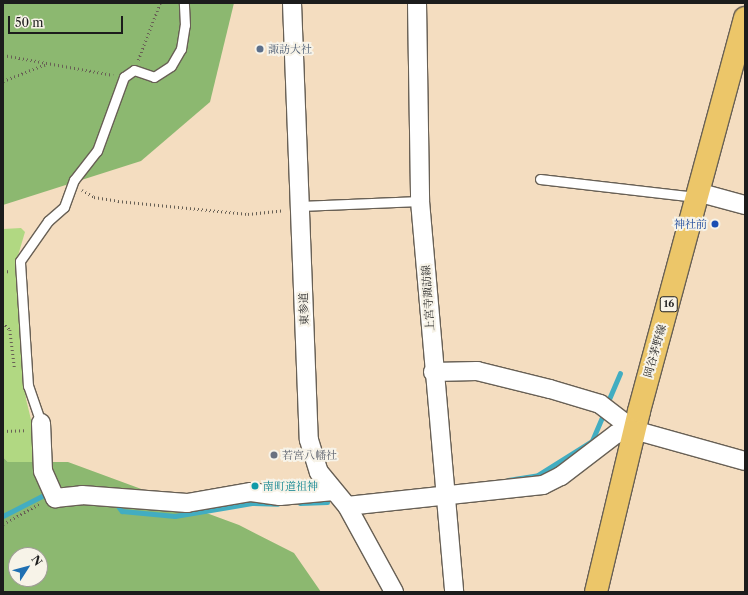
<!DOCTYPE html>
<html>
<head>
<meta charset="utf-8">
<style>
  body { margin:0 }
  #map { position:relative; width:748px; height:595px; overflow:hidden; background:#f4ddc0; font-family:"Libre Caslon Text","Noto Serif JP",serif }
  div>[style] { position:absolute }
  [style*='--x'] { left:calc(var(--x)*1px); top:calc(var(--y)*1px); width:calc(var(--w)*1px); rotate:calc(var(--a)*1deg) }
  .green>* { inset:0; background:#b1d882 }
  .forest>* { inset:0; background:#8cb870 }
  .stream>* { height:4.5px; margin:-2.25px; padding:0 2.25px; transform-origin:2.25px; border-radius:2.25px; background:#42adc1 }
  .path>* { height:2.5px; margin-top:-1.25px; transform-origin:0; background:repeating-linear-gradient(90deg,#686055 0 1px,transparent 0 4px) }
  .roads { filter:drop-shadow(1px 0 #686055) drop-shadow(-1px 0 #686055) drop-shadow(0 1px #686055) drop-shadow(0 -1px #686055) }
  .service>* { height:9px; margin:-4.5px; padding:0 4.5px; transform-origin:4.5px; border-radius:4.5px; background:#fff }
  .minor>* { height:18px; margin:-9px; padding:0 9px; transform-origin:9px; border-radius:9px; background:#fff }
  .primary>* { height:22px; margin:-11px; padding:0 11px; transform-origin:11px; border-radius:11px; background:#ecc669 }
  .dots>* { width:11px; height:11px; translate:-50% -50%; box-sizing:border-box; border:2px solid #f7f3e8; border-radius:50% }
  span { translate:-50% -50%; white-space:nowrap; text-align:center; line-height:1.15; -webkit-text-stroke:4px #f7f3e8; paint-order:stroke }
  .shield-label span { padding:1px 3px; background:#f7f3e8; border:1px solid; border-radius:3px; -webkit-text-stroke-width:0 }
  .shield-label { font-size:10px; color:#1c1c1c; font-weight:700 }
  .service-label { font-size:11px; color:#4e5e75 }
  .left { translate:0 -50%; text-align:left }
  .transit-label { font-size:11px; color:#164399 }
  .right { translate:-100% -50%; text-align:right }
  .street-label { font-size:11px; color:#1c1c1c }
  .worship-label { font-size:11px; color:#5b616d }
  .culture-label { font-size:11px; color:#0d838f }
  .frame { position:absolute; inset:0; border:4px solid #1c1c1c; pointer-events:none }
  .north { position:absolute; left:8px; top:547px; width:40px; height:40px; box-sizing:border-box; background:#f7f3e8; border:1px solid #9f9d96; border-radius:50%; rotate:54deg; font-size:11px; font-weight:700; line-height:16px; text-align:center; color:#1c1c1c }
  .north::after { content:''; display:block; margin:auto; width:14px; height:18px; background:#1f6fb2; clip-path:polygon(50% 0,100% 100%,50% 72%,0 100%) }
  .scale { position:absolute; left:8px; top:16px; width:115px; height:18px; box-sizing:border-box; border:2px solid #1c1c1c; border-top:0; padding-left:5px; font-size:12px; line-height:14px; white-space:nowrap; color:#1c1c1c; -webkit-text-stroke:3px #f7f3e8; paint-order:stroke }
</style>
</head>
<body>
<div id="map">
  <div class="green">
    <i style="clip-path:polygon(21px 228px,25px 232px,17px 259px,26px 399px,35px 436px,35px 462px,8px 462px,3px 457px,3px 229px)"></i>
  </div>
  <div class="forest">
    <i style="clip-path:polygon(3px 3px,234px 3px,210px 102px,141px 161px,3px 205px)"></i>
    <i style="clip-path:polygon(evenodd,3px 457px,8px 462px,68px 462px,239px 525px,294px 553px,321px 592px,3px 592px,3px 457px,16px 555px,40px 555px,40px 579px,16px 579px,16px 555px)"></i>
  </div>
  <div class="stream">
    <i style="--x:607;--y:404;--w:33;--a:-67"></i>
    <i style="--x:508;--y:480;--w:30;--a:-9"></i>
    <i style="--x:538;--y:475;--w:64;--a:-32.2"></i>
    <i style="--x:592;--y:441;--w:33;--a:-67"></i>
    <i style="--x:116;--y:503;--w:10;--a:53"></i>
    <i style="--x:122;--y:511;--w:53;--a:5.4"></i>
    <i style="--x:175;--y:516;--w:79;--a:-9.5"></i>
    <i style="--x:253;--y:503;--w:24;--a:2"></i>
    <i style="--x:300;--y:503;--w:27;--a:-2"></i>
    <i style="--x:3;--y:516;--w:51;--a:-27.1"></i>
  </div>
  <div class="path">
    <i style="--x:3;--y:55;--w:112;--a:10.3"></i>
    <i style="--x:138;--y:60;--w:61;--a:-68.9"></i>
    <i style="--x:3;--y:81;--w:46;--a:-21.6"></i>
    <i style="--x:82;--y:190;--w:14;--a:30"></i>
    <i style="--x:94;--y:197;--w:24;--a:9"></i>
    <i style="--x:118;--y:201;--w:131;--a:5.7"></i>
    <i style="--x:248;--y:214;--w:36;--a:-6"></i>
    <i style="--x:3;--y:272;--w:6;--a:-9"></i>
    <i style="--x:3;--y:322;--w:11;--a:49"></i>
    <i style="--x:10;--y:330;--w:38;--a:83"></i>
    <i style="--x:3;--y:431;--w:23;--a:-2"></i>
    <i style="--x:3;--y:524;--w:43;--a:-28.9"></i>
  </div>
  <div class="roads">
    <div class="service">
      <i style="--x:540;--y:179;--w:157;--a:6.6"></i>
      <i style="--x:300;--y:206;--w:120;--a:-2.4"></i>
      <i style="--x:41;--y:423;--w:39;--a:-109"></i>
      <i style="--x:28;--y:386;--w:125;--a:-93.7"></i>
      <i style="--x:20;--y:261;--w:49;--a:-55"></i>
      <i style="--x:48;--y:221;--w:21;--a:-41"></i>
      <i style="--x:64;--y:207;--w:29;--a:-70"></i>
      <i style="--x:74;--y:180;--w:37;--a:-52"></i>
      <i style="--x:97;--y:151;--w:79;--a:-70"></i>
      <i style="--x:124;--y:77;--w:12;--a:-35"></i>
      <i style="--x:134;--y:70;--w:21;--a:19"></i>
      <i style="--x:154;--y:77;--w:20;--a:-33"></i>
      <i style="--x:171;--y:66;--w:20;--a:-60"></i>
      <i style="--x:181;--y:49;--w:24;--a:-81"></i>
      <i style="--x:185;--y:25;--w:22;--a:-93"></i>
    </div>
    <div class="minor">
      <i style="--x:292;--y:3;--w:437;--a:87.8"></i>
      <i style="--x:309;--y:440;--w:34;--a:73"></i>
      <i style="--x:319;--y:472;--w:44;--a:50.5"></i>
      <i style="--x:347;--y:506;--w:98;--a:61.3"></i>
      <i style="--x:417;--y:3;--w:198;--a:89.1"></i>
      <i style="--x:420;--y:201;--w:392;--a:85"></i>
      <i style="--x:697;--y:192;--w:50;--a:15.2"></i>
      <i style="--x:433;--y:372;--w:44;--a:-1.3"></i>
      <i style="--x:477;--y:371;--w:75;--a:13.9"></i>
      <i style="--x:550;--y:389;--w:52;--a:16.7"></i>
      <i style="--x:600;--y:404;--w:43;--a:37.4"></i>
      <i style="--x:634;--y:430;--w:115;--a:15.6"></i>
      <i style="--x:41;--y:423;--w:48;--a:87.6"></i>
      <i style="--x:43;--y:471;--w:30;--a:66"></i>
      <i style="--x:55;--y:498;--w:27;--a:-6"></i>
      <i style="--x:82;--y:495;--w:105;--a:4.4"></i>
      <i style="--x:187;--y:503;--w:65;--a:-9.8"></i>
      <i style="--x:251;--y:492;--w:29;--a:8"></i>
      <i style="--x:280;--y:496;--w:54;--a:-5.3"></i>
      <i style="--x:347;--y:506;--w:197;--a:-6.1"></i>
      <i style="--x:543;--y:485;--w:20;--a:-27"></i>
      <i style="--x:561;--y:476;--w:69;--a:-37.4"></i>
      <i style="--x:616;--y:434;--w:18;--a:-13"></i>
    </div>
    <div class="primary">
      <i style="--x:596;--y:592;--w:186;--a:-76.6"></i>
      <i style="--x:639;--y:411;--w:407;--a:-74.9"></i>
    </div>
  </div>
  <div class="dots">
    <i style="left:260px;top:49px;background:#5c6f8a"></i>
    <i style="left:715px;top:224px;background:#1a4fb4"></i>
    <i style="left:274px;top:455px;background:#6b7280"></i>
    <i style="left:255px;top:486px;background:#0f9aa8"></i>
  </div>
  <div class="shield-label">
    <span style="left:669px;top:304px">16</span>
  </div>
  <div class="service-label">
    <span class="left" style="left:268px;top:49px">諏訪大社</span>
  </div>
  <div class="transit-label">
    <span class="right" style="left:707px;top:224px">神社前</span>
  </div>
  <div class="street-label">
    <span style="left:428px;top:298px;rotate:-94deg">上宮寺諏訪線</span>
    <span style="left:304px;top:309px;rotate:-92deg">東参道</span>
    <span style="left:655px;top:351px;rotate:-74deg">岡谷茅野線</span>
  </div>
  <div class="worship-label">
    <span class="left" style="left:282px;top:455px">若宮八幡社</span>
  </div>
  <div class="culture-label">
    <span class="left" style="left:263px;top:486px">南町道祖神</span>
  </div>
  <div class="frame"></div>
  <div class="north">N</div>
  <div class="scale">50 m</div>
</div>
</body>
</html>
